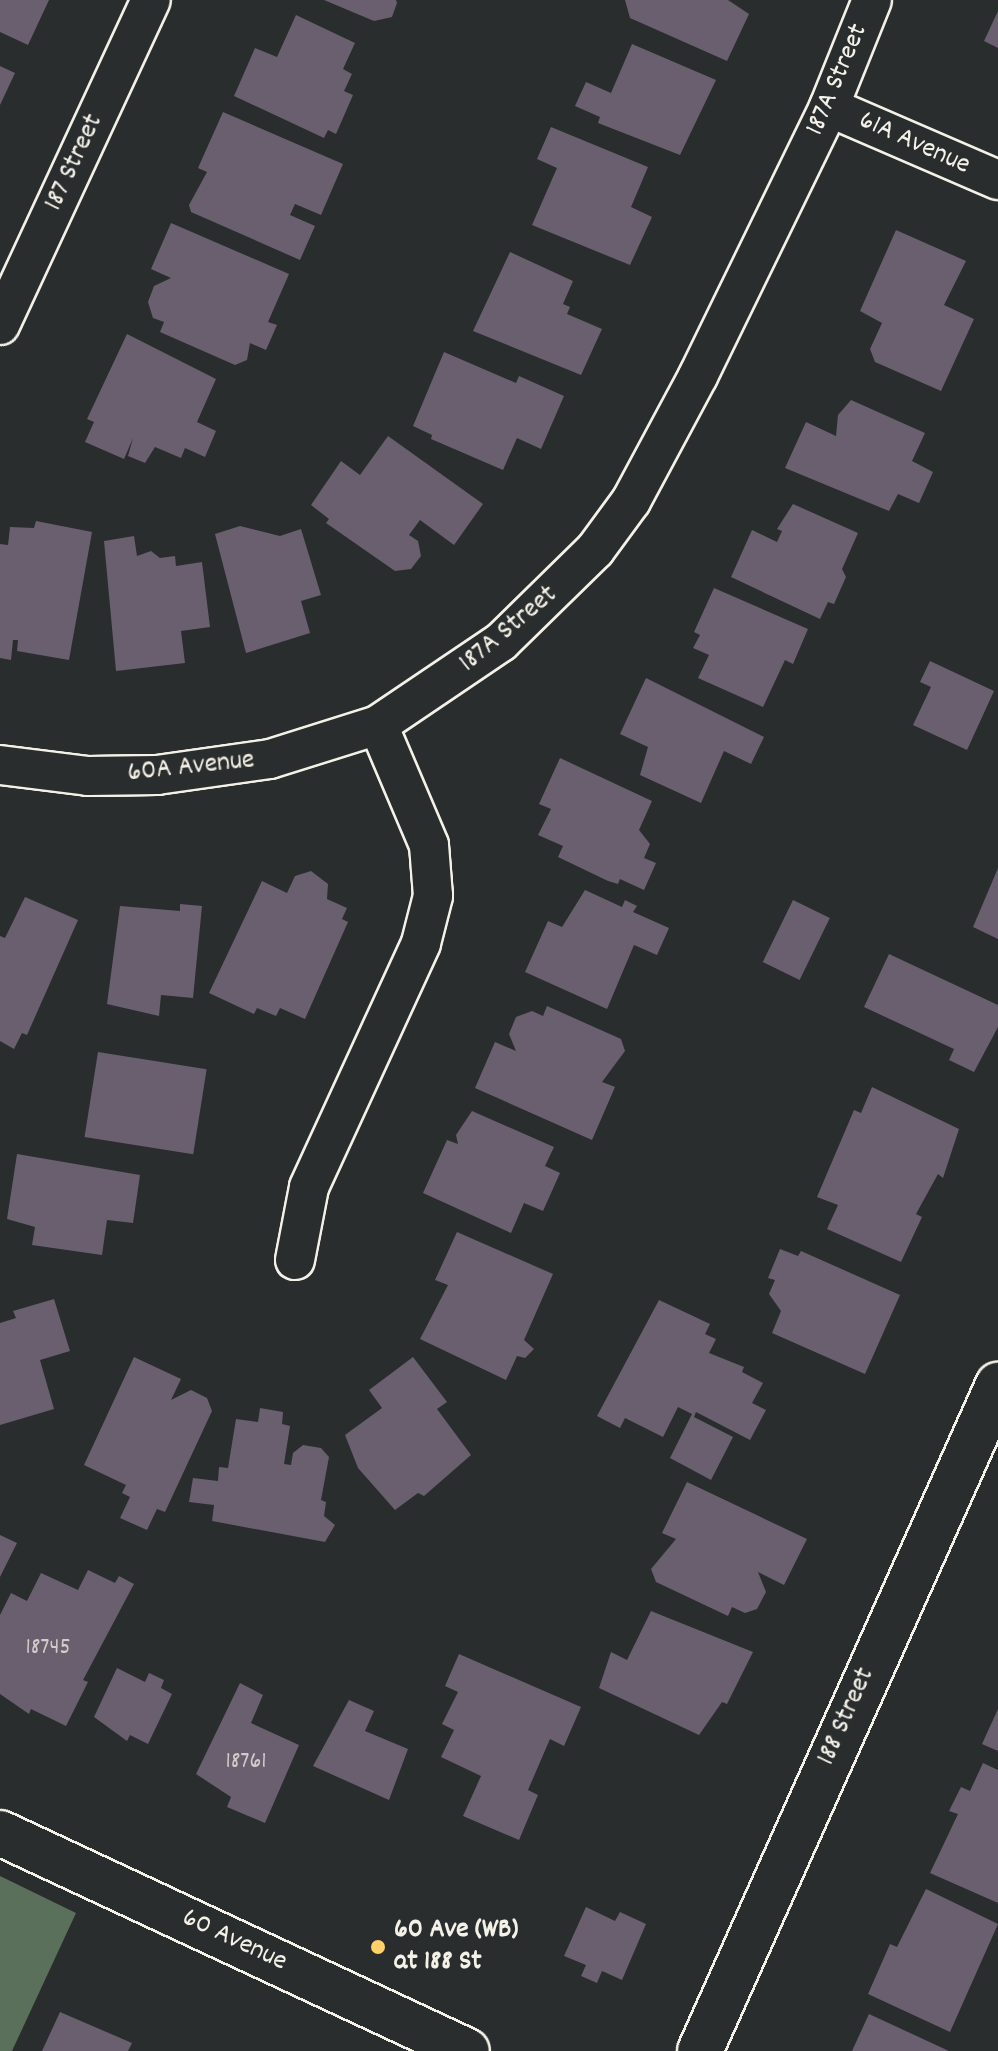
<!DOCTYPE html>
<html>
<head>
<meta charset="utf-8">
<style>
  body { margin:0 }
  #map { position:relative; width:998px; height:2051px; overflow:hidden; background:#2a2d2e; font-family:Dekko,sans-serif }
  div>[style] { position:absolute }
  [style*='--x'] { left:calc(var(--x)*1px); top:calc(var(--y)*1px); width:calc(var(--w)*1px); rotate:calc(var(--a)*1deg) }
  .green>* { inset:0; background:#5b705a }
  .building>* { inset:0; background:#695f6e; transform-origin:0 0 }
  .roads { filter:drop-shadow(2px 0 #f4f1e8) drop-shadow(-2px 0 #f4f1e8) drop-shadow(0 2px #f4f1e8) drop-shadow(0 -2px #f4f1e8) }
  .minor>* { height:38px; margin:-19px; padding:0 19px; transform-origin:19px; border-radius:19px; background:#2a2d2e }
  .tertiary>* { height:44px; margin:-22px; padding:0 22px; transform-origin:22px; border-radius:22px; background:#2a2d2e }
  .dots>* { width:22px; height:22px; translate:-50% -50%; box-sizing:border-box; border:4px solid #2a2d2e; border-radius:50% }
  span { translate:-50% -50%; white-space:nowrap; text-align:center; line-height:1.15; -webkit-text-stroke:6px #2a2d2e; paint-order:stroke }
  .number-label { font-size:24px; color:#d1ccca }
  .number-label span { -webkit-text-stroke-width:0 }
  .street-label { font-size:28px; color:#f4f1e8 }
  .poi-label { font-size:28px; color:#f4f1e8; font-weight:700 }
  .left { translate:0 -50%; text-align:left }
</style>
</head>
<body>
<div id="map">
  <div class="green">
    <i style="clip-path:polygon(0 1876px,76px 1913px,12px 2051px,0 2051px)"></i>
  </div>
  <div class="building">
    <i style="clip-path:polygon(0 0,49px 0,28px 45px,0 32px)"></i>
    <i style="clip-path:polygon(324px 0,396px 0,397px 3px,392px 17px,374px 21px)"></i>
    <i style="clip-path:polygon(625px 0,728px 0,749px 14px,727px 61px,630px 18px)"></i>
    <i style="clip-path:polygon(998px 11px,998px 48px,984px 41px)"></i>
    <i style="clip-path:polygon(296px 15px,355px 43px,343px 69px,352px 74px,344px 91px,353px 95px,336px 134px,328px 130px,324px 138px,234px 96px,255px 48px,277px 57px)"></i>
    <i style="clip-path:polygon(632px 44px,716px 80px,680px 155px,598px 123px,600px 117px,575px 106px,586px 82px,611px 93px)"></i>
    <i style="clip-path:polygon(0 66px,15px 73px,0 105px)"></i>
    <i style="clip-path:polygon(223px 112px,343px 164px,321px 215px,295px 204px,290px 215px,315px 226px,300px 260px,191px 212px,189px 205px,207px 172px,198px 168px)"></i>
    <i style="clip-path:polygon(551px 127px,648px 167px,631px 207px,652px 217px,630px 265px,532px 225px,557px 168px,537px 159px)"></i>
    <i style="clip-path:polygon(171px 223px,289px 274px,268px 322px,277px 325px,266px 350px,250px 343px,247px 360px,235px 365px,160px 332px,164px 322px,153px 318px,148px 302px,154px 286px,171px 278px,151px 269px)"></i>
    <i style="clip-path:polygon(896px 230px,966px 261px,944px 305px,974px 319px,941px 391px,875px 362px,870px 349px,882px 323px,860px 311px)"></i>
    <i style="clip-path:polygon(510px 252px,573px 281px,563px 304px,570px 307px,567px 314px,602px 329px,581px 375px,473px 331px)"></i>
    <i style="clip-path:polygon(127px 334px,216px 379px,197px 422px,216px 431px,205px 457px,185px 448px,181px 458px,155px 447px,145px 463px,128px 456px,133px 438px,124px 459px,85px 442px,94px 422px,87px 419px)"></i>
    <i style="clip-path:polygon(444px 352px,516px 383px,519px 376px,564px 396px,541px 449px,517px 438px,503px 470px,431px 439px,432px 435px,413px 426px)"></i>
    <i style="clip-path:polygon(851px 400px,925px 433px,912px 461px,933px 472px,919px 503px,898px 494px,889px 511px,785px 468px,806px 422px,836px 436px,838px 415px)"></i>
    <i style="clip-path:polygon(388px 436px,483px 504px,454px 545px,420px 520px,409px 535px,418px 541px,421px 556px,411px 569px,395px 571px,326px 523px,329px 519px,311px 505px,341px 461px,360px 475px)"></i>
    <i style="clip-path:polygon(793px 504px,858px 533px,842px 569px,846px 577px,834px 604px,828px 602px,820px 619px,731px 577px,752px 530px,777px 542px,782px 531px,777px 529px)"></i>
    <i style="clip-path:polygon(36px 521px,92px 532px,69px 660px,17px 651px,18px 640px,13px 640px,11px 660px,0 658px,0 544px,8px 545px,10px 527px,34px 528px)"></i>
    <i style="clip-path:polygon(240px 526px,280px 536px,301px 529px,321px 595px,301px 601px,310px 633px,246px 653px,215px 534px)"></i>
    <i style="clip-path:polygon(134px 536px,137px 556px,151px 551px,160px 558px,175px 556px,176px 566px,202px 562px,210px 627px,181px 631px,185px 663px,116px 671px,104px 541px)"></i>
    <i style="clip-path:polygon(714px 588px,808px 629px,793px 664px,785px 660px,763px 707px,698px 678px,709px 655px,693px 648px,700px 635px,694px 632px)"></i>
    <i style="clip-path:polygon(930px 661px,994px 691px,967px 750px,913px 725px,931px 687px,920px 682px)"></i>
    <i style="clip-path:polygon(646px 678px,764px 737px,751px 764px,724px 751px,701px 803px,640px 775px,648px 747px,620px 734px)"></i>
    <i style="clip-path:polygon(560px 758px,652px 801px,639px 830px,650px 844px,644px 858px,656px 863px,644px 890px,620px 879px,618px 884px,608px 881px,558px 857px,563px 846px,538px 835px,551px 809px,539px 804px)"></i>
    <i style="clip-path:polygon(998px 868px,998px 939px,973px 927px)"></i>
    <i style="clip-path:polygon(311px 871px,328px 884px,327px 899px,347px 908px,342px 919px,348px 922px,305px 1019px,280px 1008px,276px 1016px,257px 1008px,254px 1014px,209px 993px,262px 881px,287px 893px,295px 876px)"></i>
    <i style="clip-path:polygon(585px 890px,622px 907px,625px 900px,637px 906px,633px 912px,669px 928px,657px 955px,634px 945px,607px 1009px,525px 972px,548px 921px,562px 927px)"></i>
    <i style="clip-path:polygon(25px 897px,78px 920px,27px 1035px,22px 1033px,14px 1049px,0 1041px,0 936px,5px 938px)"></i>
    <i style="left:793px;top:900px;width:41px;height:69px;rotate:26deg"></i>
    <i style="clip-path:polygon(180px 904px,202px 906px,193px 998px,161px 995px,159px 1016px,107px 1004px,120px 906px,180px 911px)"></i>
    <i style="clip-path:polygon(889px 954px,998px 1005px,998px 1027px,974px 1072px,949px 1060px,954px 1049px,864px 1007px)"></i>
    <i style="clip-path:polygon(547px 1006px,621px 1039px,625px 1051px,602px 1082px,615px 1087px,592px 1140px,475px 1088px,495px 1042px,516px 1051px,509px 1034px,516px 1017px,532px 1011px,543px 1016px)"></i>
    <i style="left:98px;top:1052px;width:110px;height:86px;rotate:9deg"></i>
    <i style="clip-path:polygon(872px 1087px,959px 1129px,943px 1178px,938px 1174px,916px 1214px,922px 1217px,901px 1262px,827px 1229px,838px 1205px,817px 1197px,854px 1110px,861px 1113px)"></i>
    <i style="clip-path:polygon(472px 1111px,554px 1147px,545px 1166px,560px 1173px,543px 1211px,524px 1203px,511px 1233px,423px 1193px,447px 1140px,458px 1144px,456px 1135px)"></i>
    <i style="clip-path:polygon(17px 1154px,140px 1175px,133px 1223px,107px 1220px,102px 1255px,32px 1245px,35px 1227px,7px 1219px)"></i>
    <i style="clip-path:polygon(457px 1232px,553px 1274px,524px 1340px,534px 1349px,525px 1358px,517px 1356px,506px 1380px,420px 1339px,448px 1285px,435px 1280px)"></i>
    <i style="clip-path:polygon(780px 1249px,798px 1256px,801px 1251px,900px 1295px,865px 1374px,772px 1333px,781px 1311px,769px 1294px,775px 1280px,768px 1278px)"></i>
    <i style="clip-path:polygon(54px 1299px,70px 1351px,40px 1360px,54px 1409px,0 1425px,0 1323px,16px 1318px,13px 1311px)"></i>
    <i style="clip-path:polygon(659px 1300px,710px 1324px,705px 1334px,716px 1339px,709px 1353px,744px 1367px,742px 1372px,763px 1383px,752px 1403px,766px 1410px,750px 1440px,696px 1412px,694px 1417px,733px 1437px,711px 1480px,670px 1458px,692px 1414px,678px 1407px,663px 1437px,625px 1418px,620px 1428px,597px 1416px)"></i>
    <i style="clip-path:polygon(134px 1357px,181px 1379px,171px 1400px,191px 1390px,207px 1398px,212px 1411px,165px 1512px,157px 1509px,147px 1530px,120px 1518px,130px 1497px,122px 1493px,126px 1485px,84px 1465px)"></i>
    <i style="clip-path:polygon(413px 1357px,447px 1402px,437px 1409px,471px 1455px,424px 1496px,418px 1493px,395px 1510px,358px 1468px,345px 1435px,382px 1408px,369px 1390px)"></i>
    <i style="clip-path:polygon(260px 1408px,283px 1412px,282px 1424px,290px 1426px,284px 1464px,291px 1465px,293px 1453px,303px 1445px,321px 1448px,329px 1457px,321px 1500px,326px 1502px,324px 1516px,335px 1525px,325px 1542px,212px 1521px,214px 1505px,189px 1502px,193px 1478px,218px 1481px,219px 1467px,228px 1468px,236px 1419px,258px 1422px)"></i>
    <i style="clip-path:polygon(687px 1482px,807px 1539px,784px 1585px,758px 1572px,766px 1592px,757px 1609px,745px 1613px,732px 1607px,728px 1616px,656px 1582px,651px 1569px,676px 1539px,662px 1533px)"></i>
    <i style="clip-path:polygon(0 1535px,17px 1543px,0 1577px)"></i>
    <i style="clip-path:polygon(88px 1570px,115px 1583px,119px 1576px,134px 1584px,83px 1680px,88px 1682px,66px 1726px,31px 1709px,29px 1714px,0 1694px,0 1615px,11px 1593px,27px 1601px,41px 1573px,78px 1590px)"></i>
    <i style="clip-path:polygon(651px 1611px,753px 1652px,727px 1704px,722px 1702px,699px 1735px,599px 1688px,611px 1652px,627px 1660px)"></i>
    <i style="clip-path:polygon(459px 1654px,581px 1707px,564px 1746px,550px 1739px,528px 1790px,538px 1795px,519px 1840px,463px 1816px,481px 1776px,441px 1757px,454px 1730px,442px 1724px,458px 1692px,445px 1686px)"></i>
    <i style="clip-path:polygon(117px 1668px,145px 1682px,149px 1673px,164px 1680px,161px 1688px,172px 1694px,148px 1744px,130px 1735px,127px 1741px,94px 1717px)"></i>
    <i style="clip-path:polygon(240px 1683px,263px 1695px,251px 1723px,299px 1745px,265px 1823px,227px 1807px,231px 1797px,196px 1774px)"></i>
    <i style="clip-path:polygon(349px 1700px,374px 1711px,365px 1731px,408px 1749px,389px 1800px,313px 1766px)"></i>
    <i style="clip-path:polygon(998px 1709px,998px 1751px,982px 1744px)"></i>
    <i style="clip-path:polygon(983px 1763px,998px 1770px,998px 1903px,930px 1873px,958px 1814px,949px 1811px,961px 1787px,970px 1791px)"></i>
    <i style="clip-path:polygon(926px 1889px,998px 1924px,950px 2032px,868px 1994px,890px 1944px,897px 1947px)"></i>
    <i style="clip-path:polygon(586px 1907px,615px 1921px,620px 1912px,646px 1924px,622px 1980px,602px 1971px,597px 1983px,581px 1976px,586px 1965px,564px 1956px)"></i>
    <i style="clip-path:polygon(60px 2012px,132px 2043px,128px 2051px,42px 2051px)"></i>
    <i style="clip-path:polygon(869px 2014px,949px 2051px,852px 2051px)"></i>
  </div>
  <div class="roads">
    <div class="minor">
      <i style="--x:829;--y:107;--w:184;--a:23.4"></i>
      <i style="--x:0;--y:325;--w:358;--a:-65.1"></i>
      <i style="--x:0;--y:765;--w:89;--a:7.1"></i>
      <i style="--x:88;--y:776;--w:69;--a:-0.8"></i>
      <i style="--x:157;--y:775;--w:114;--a:-8.1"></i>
      <i style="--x:270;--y:759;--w:113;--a:-17.5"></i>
      <i style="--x:378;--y:725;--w:148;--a:-34"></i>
      <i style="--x:501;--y:642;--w:132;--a:-44.4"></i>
      <i style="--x:595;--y:550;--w:61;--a:-53.7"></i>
      <i style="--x:631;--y:501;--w:142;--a:-61.8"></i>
      <i style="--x:698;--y:376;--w:299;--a:-64"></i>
      <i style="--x:829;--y:107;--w:115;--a:-68.1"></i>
      <i style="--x:295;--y:1260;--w:74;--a:-79.1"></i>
      <i style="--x:309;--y:1187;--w:268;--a:-65.3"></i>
      <i style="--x:421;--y:943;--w:49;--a:-75.7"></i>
      <i style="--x:433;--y:896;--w:51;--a:-94.5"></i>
      <i style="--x:429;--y:845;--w:130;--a:-113"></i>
    </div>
    <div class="tertiary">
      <i style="--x:0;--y:1833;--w:515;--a:25.02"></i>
      <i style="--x:700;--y:2051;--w:730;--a:-65.89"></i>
    </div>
  </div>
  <div class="dots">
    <i style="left:378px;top:1947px;background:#ffd166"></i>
  </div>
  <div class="number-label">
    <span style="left:48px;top:1649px">18745</span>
    <span style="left:246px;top:1763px">18761</span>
  </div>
  <div class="street-label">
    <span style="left:838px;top:80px;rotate:-67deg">187A Street</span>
    <span style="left:914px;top:144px;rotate:24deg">61A Avenue</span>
    <span style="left:75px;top:163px;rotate:-65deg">187 Street</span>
    <span style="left:509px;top:630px;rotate:-40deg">187A Street</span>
    <span style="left:191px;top:768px;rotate:-6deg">60A Avenue</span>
    <span style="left:847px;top:1717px;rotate:-66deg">188 Street</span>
    <span style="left:234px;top:1941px;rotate:25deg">60 Avenue</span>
  </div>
  <div class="poi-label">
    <span class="left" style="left:394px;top:1947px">60 Ave (WB)<br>at 188 St</span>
  </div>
</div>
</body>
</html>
